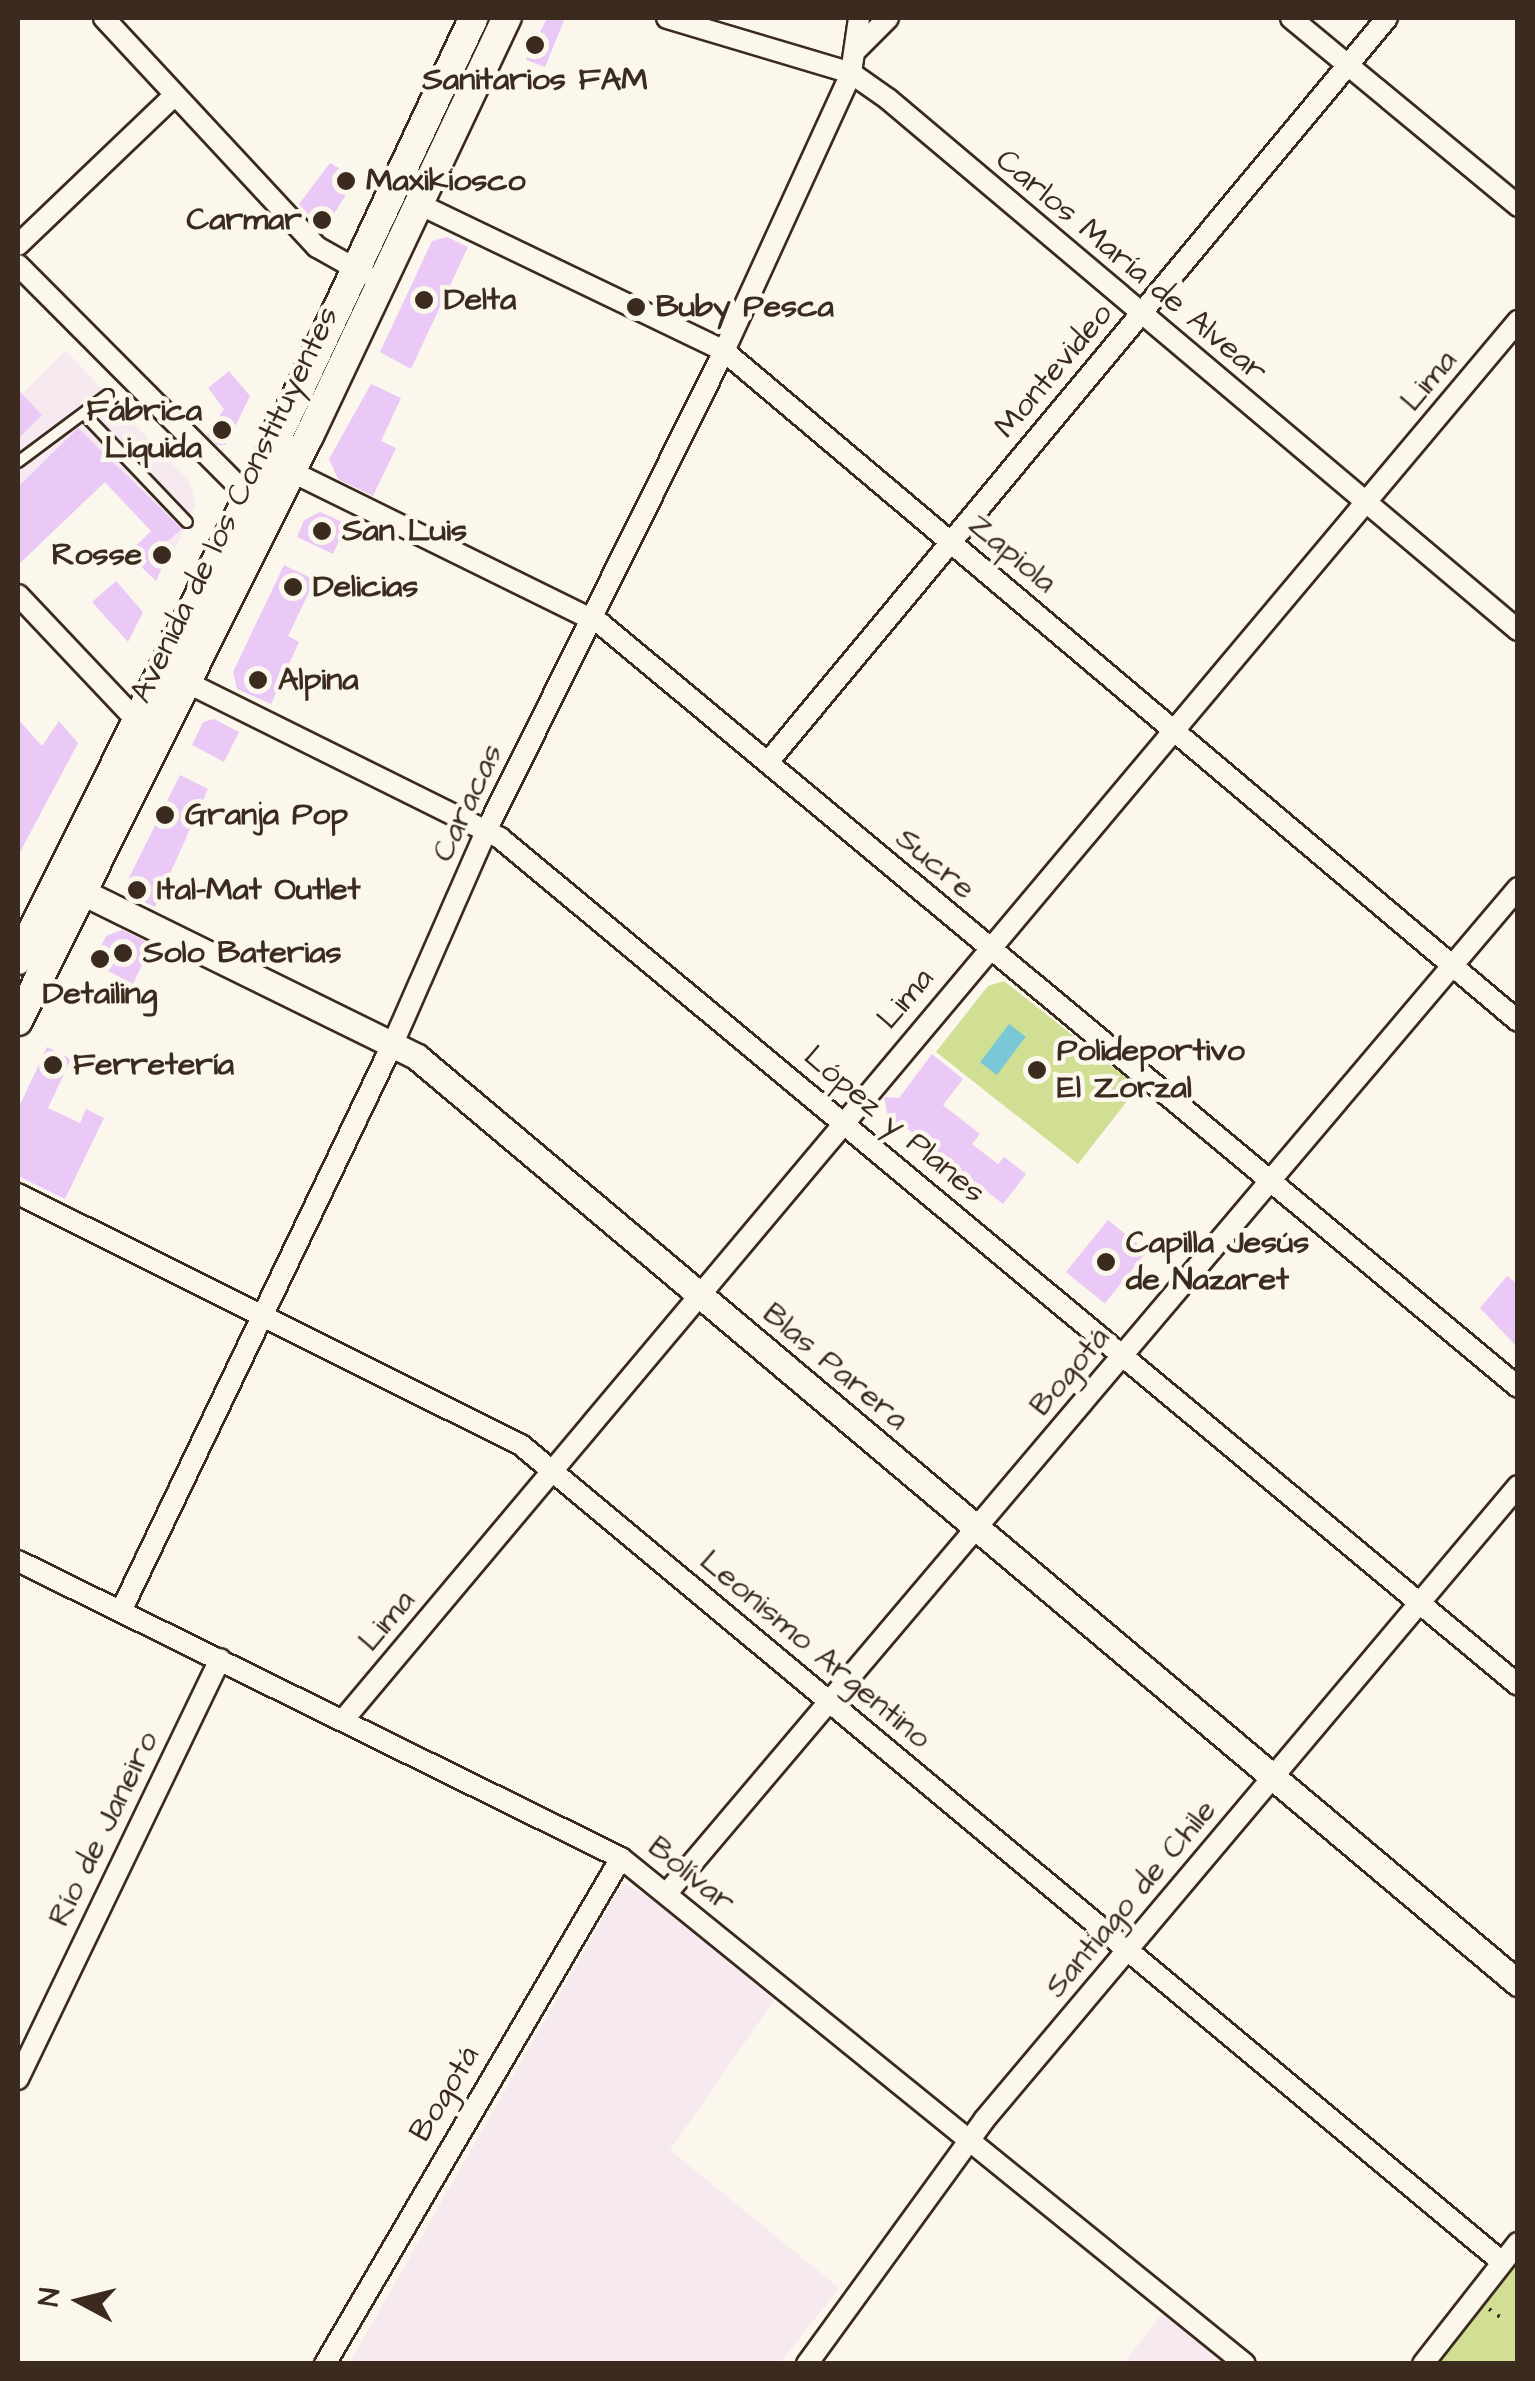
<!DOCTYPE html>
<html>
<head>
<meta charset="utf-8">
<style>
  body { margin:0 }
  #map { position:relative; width:1535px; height:2381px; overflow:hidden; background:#fbf7ec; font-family:"Architects Daughter",sans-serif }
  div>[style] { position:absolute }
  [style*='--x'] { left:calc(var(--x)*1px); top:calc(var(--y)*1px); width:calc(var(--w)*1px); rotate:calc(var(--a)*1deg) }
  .built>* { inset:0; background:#f6e9ef }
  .green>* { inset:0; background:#d0df93 }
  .water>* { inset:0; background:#79c7d7; transform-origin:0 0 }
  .building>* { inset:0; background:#eac9f7; transform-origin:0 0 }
  .path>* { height:4px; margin-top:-2px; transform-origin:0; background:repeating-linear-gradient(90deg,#3b2a1e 0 2.5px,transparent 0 10.5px) }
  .roads { filter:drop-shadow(2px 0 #3b2a1e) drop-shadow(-2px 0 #3b2a1e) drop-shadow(0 2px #3b2a1e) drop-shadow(0 -2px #3b2a1e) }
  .service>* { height:10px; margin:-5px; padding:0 5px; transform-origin:5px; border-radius:5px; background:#fbf7ec }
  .minor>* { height:20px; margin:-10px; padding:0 10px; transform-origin:10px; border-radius:10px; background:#fbf7ec }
  .tertiary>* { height:25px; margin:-12.5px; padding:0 12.5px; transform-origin:12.5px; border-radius:12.5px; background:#fbf7ec }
  .secondary>* { height:28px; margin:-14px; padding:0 14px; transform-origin:14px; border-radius:14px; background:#fbf7ec }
  .dots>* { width:28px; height:28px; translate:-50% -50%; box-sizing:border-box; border:5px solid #fbf7ec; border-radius:50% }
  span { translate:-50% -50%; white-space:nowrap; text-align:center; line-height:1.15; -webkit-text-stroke:9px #fbf7ec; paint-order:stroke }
  .poi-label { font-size:32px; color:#3b2a1e; font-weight:700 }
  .left { translate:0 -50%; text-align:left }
  .right { translate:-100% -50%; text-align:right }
  .street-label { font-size:32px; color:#3b2a1e }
  .frame { position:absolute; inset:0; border:20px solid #3b2a1e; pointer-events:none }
  .north { position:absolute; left:30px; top:2251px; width:100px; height:100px; -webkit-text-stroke:8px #fbf7ec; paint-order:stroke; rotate:277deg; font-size:28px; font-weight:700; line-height:40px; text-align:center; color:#3b2a1e }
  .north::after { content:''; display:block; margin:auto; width:35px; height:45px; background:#3b2a1e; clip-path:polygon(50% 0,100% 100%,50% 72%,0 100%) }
</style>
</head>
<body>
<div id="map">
  <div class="built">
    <i style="clip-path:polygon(66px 351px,189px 481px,196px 504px,173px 553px,104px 482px,18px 563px,18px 397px)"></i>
    <i style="clip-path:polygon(623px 1883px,661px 1902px,777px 1996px,670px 2150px,839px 2288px,780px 2363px,349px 2364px)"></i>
    <i style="clip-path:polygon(1165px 2310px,1229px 2364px,1123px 2364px)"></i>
  </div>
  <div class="green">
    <i style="clip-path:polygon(1004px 981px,1138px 1087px,1078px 1164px,936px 1052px,988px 986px)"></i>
    <i style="clip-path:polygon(1517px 2258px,1517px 2363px,1433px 2363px)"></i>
  </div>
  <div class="water">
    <i style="left:1009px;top:1024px;width:21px;height:48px;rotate:37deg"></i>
  </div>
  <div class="building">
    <i style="clip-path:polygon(547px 18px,565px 18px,545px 67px,526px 60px)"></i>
    <i style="clip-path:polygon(330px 163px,356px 178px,328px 224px,317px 224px,299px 204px)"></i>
    <i style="clip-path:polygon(447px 237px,468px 247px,411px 369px,380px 352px,432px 241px)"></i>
    <i style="clip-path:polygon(229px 371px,250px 396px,226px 445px,217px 445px,207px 435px,224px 409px,208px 388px)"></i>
    <i style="clip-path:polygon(371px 384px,401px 398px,381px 441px,396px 448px,373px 496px,338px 479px,329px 459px)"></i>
    <i style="clip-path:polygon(18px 390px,42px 415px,18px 439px)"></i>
    <i style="clip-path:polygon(78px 428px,182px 529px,164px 544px,169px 552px,156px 581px,128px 554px,151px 531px,105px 482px,18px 565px,18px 487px)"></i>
    <i style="clip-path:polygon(320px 512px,347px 524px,333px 554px,297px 537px,304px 520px)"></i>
    <i style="clip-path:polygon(284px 565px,315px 580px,288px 636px,299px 642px,271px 704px,237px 689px,233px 672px)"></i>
    <i style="clip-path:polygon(116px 581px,143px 612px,128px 642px,92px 602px)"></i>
    <i style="clip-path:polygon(18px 719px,42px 746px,59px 721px,78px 743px,18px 856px)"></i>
    <i style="clip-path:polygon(214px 719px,239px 732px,224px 762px,192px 745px,203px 722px)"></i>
    <i style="clip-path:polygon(180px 775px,208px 789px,155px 907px,133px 897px,128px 880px)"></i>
    <i style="clip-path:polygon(122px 930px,152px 944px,133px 984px,93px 963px,106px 936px)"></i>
    <i style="clip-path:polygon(47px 1047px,71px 1059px,48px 1108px,80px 1123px,86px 1109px,104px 1118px,65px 1199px,18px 1176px,18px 1109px)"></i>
    <i style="clip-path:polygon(932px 1054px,963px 1079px,943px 1105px,980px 1134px,972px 1144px,998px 1164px,1004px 1157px,1026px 1174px,1003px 1204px,904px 1126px,890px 1128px,884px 1097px,899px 1098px)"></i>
    <i style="left:1108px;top:1220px;width:50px;height:67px;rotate:39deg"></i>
    <i style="clip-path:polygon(1507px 1276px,1518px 1284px,1518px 1348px,1480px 1308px)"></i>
  </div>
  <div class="path">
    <i style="--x:1489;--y:2309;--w:17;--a:36"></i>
  </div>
  <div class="roads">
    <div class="service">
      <i style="--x:84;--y:414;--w:149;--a:46.4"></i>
      <i style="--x:18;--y:462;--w:112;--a:-36.7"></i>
    </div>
    <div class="minor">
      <i style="--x:104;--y:18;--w:313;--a:47.1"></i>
      <i style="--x:317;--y:247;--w:55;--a:29.4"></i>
      <i style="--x:667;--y:18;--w:192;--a:16.6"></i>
      <i style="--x:851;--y:73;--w:45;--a:35.1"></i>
      <i style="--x:888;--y:99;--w:824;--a:40.13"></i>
      <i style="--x:1291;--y:18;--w:295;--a:39.6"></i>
      <i style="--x:857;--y:49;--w:44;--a:-45"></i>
      <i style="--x:421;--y:205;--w:336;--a:25.7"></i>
      <i style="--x:724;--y:351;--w:1039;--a:40.16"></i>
      <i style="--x:18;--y:245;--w:217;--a:-43.7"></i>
      <i style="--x:18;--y:265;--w:337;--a:45.1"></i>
      <i style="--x:282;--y:467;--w:356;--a:26.2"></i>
      <i style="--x:601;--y:624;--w:1193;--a:39.76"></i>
      <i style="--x:18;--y:595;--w:175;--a:46.6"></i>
      <i style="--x:186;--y:682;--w:351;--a:26.4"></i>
      <i style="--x:500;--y:838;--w:1324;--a:39.76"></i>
      <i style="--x:768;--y:762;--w:968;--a:-50.24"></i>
      <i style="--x:18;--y:1194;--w:562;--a:26.52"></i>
      <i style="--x:521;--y:1445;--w:1277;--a:39.79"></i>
      <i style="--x:18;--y:1561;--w:672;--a:26.22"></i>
      <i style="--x:621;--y:1858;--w:803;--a:39.04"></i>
      <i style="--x:121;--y:1611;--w:632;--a:-64.41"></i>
      <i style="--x:394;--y:1041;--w:232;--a:-66.3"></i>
      <i style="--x:487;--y:829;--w:534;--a:-63.63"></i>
      <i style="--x:724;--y:351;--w:306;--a:-65.4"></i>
      <i style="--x:851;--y:73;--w:56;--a:-81.7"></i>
      <i style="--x:344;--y:1719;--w:1826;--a:-49.98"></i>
      <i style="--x:667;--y:1893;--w:1317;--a:-49.74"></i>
      <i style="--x:18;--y:2079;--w:466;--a:-64.3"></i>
      <i style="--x:325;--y:2364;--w:586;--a:-59.67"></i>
      <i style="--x:807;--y:2364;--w:301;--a:-54"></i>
      <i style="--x:984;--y:2120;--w:829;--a:-49.89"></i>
      <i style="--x:1423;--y:2364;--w:154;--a:-51.9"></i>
    </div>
    <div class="tertiary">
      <i style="--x:66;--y:884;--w:391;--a:26.2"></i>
      <i style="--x:417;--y:1057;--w:1439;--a:40.07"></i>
    </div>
    <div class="secondary">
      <i style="--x:18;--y:960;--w:559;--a:-63.57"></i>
      <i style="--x:267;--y:459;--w:487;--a:-64.9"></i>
      <i style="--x:18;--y:1021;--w:653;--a:-63.55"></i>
      <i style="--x:309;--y:436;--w:463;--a:-64.7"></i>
    </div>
  </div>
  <div class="dots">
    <i style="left:535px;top:45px;background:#3b2a1e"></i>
    <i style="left:346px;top:181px;background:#3b2a1e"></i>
    <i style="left:322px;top:220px;background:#3b2a1e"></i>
    <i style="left:424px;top:300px;background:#3b2a1e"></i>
    <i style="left:636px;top:307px;background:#3b2a1e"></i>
    <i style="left:222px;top:430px;background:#3b2a1e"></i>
    <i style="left:322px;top:531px;background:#3b2a1e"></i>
    <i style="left:162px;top:555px;background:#3b2a1e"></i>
    <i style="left:293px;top:587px;background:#3b2a1e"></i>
    <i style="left:258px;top:680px;background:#3b2a1e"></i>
    <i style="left:165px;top:815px;background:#3b2a1e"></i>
    <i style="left:137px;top:890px;background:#3b2a1e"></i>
    <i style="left:123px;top:953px;background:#3b2a1e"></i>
    <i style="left:100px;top:959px;background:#3b2a1e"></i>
    <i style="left:53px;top:1065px;background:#3b2a1e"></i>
    <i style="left:1037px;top:1070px;background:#3b2a1e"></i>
    <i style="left:1106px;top:1262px;background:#3b2a1e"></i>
  </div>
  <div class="poi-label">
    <span style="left:535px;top:80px">Sanitarios FAM</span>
    <span class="left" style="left:366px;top:181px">Maxikiosco</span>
    <span class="right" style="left:302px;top:220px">Carmar</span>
    <span class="left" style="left:444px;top:300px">Delta</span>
    <span class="left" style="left:656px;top:307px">Buby Pesca</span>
    <span class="right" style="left:202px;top:430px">Fábrica<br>Liquida</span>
    <span class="left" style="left:342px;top:531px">San Luis</span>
    <span class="right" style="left:142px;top:555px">Rosse</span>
    <span class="left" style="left:313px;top:587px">Delicias</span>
    <span class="left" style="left:278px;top:680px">Alpina</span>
    <span class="left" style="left:185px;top:815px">Granja Pop</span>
    <span class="left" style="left:157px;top:890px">Ital-Mat Outlet</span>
    <span class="left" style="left:143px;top:953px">Solo Baterias</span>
    <span style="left:100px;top:994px">Detailing</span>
    <span class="left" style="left:1057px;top:1070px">Polideportivo<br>El Zorzal</span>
    <span class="left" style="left:73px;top:1065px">Ferretería</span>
    <span class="left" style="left:1126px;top:1262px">Capilla Jesús<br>de Nazaret</span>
  </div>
  <div class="street-label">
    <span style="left:1131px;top:266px;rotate:40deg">Carlos María de Alvear</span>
    <span style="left:1054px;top:371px;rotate:-50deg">Montevideo</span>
    <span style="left:1429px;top:381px;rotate:-50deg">Lima</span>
    <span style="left:235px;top:505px;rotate:-64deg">Avenida de los Constituyentes</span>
    <span style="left:1012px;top:554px;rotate:40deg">Zapiola</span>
    <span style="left:468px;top:803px;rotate:-65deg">Caracas</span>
    <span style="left:935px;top:864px;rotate:40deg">Sucre</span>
    <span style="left:906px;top:999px;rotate:-50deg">Lima</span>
    <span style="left:894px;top:1125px;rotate:40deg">López y Planes</span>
    <span style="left:835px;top:1367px;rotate:40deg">Blas Parera</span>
    <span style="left:1070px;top:1372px;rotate:-50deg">Bogotá</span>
    <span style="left:387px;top:1621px;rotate:-50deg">Lima</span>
    <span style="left:815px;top:1650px;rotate:40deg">Leonismo Argentino</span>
    <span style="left:104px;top:1829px;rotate:-64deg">Río de Janeiro</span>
    <span style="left:691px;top:1875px;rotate:39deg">Bolívar</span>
    <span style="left:1131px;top:1899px;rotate:-50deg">Santiago de Chile</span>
    <span style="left:445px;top:2094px;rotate:-59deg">Bogotá</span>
  </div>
  <div class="frame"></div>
  <div class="north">N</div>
</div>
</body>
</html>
